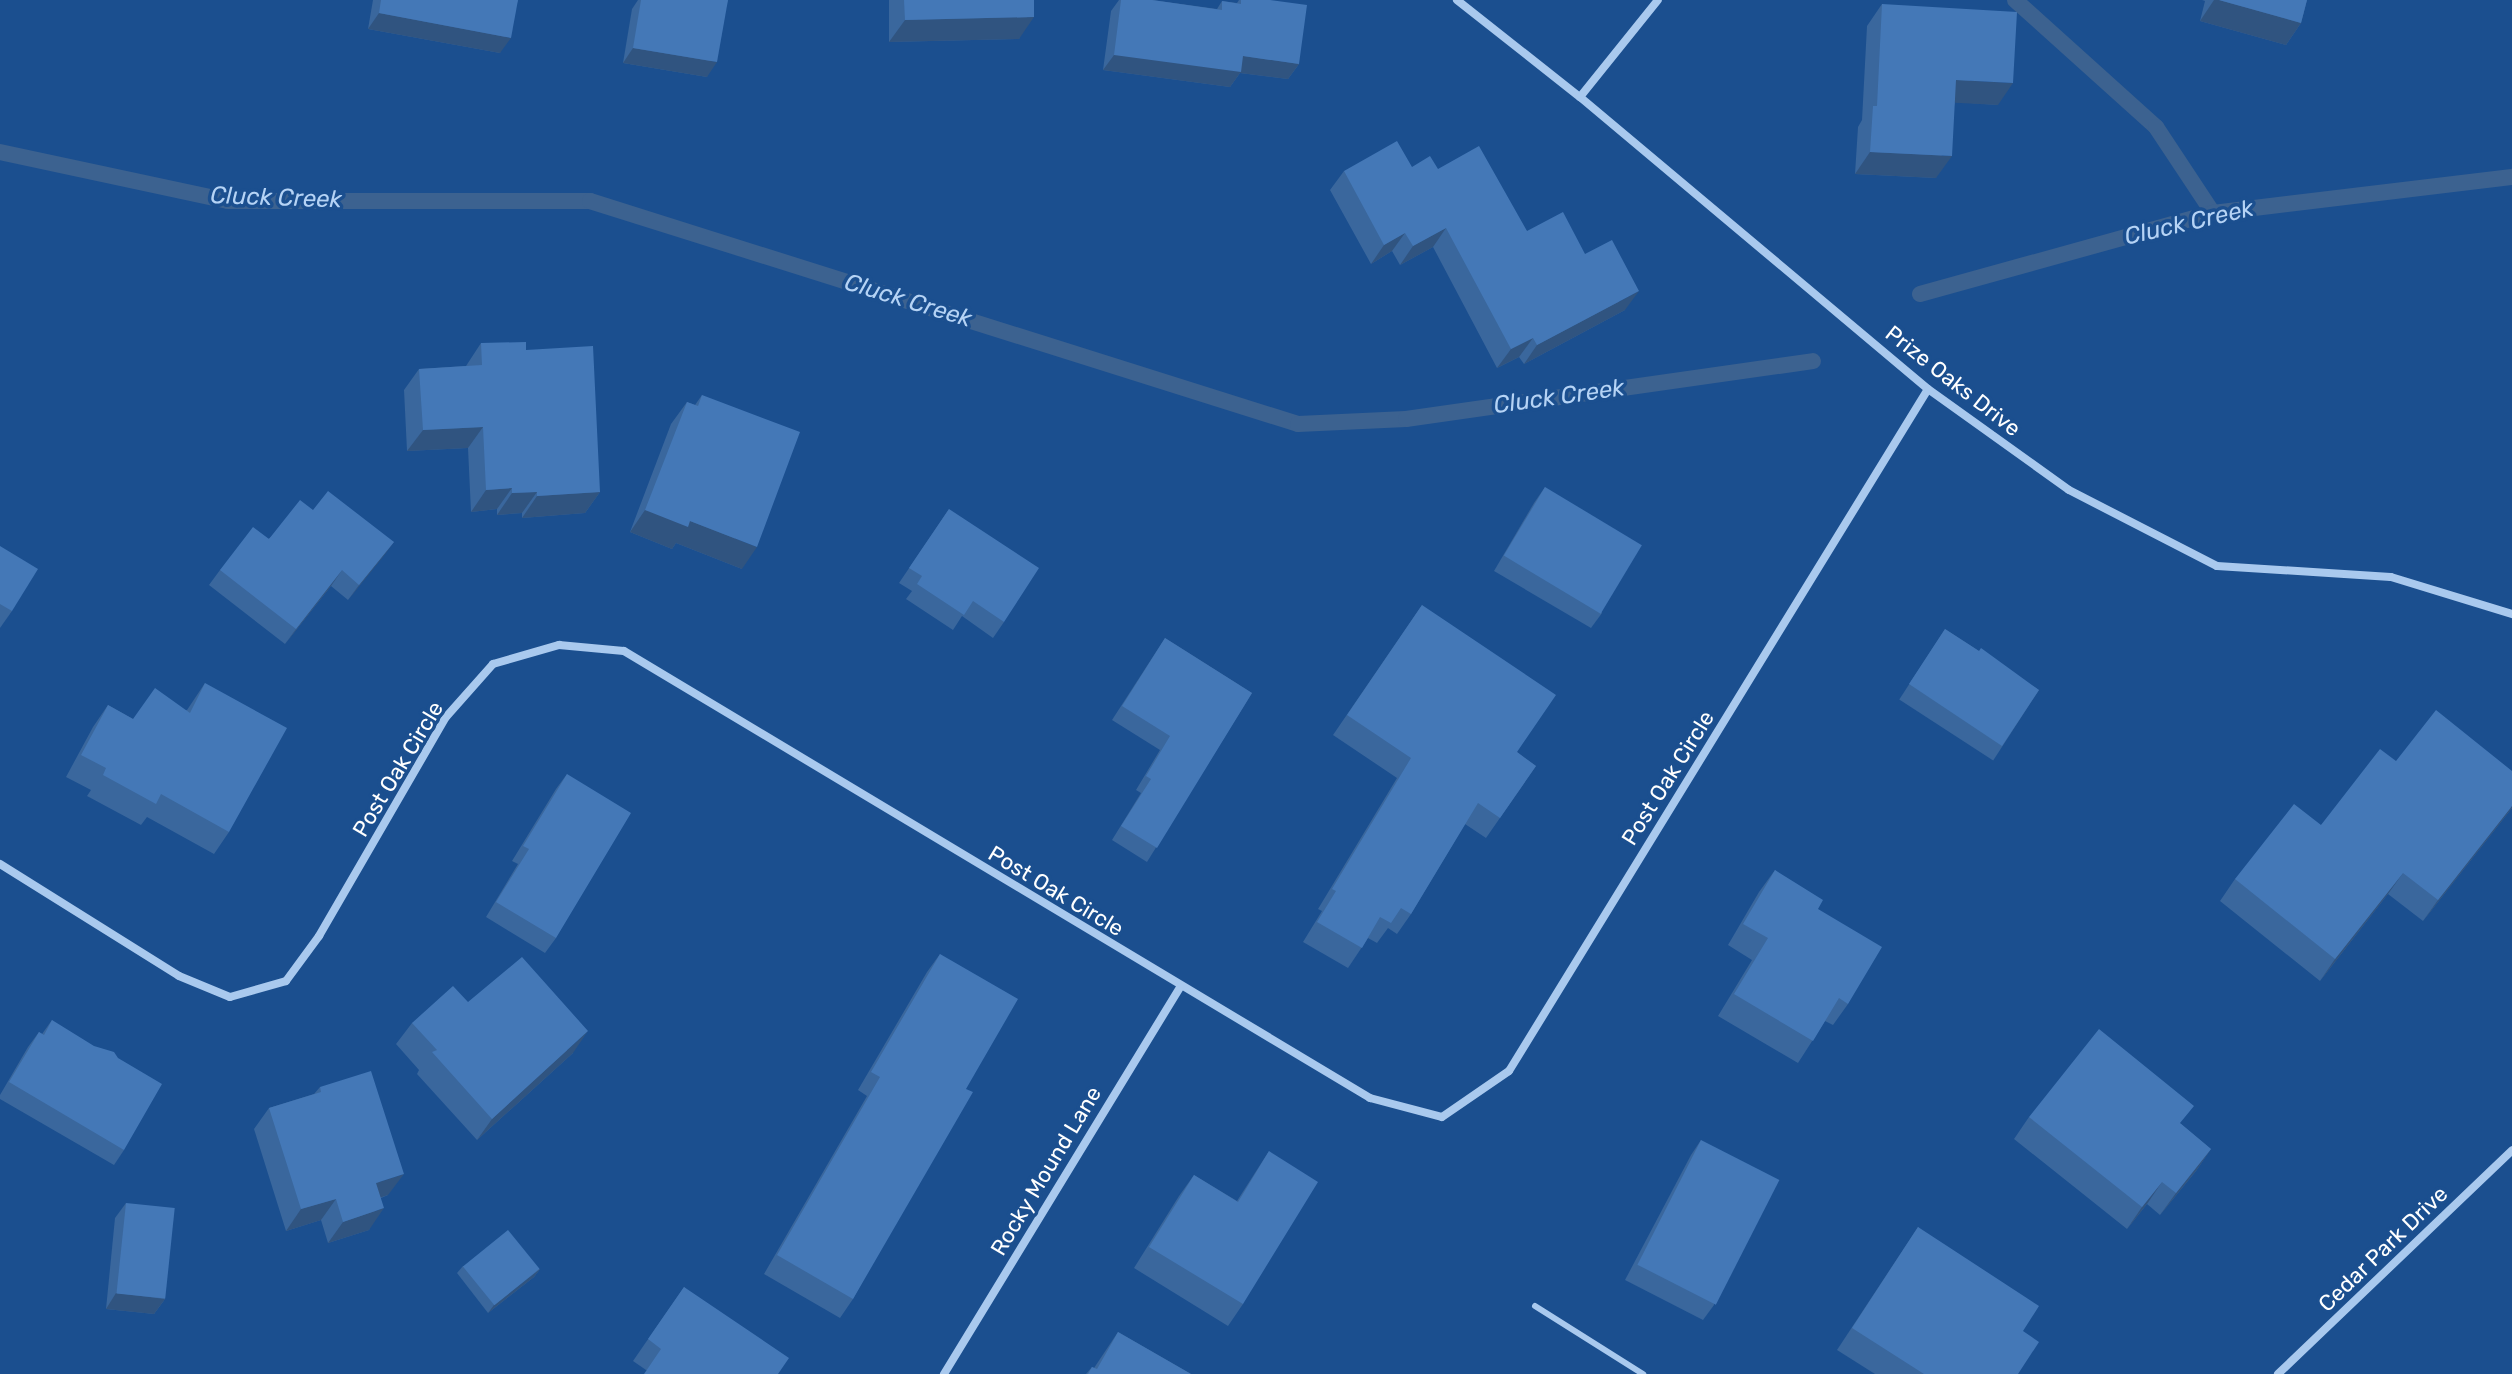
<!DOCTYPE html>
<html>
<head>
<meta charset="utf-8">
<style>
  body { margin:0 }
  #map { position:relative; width:2512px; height:1374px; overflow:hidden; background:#1b4f8f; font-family:Rubik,sans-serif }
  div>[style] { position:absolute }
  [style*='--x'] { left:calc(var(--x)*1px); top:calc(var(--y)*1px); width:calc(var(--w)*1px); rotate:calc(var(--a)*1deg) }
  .stream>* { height:16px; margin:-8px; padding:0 8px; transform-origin:8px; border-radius:8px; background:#3c6290 }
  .lane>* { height:6px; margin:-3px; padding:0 3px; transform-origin:3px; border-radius:3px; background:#a9c9ee }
  .street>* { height:8px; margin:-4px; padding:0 4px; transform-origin:4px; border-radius:4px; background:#a9c9ee }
  .wall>* { inset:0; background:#3a679d; transform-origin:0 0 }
  .shaded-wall>* { inset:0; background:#305480 }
  .building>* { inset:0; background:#4478b7; transform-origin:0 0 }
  span { translate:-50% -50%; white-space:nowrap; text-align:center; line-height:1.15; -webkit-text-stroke:7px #1b4f8f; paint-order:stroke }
  .street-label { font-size:22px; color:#fff }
  .water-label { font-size:24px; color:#b5d3f5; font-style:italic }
</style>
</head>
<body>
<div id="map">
  <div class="stream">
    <i style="--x:2015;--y:0;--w:190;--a:42"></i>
    <i style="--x:2156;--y:127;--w:103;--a:56.5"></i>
    <i style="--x:0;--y:152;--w:233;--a:12.1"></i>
    <i style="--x:228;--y:201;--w:362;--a:0"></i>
    <i style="--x:590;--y:201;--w:742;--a:17.48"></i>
    <i style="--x:1298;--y:424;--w:108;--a:-2.7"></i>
    <i style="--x:1406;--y:419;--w:411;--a:-8.1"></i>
    <i style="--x:1920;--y:294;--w:304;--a:-15.5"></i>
    <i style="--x:2213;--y:213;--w:301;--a:-6.9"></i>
  </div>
  <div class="lane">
    <i style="--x:1535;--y:1306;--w:128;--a:32.2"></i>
  </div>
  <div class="street">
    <i style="--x:1457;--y:0;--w:157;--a:38.3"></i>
    <i style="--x:1580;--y:97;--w:454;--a:40"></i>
    <i style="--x:1928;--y:389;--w:173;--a:35.6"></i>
    <i style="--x:2069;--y:490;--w:166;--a:27.2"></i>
    <i style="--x:2217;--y:566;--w:174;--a:3.6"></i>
    <i style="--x:2391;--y:577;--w:127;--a:17"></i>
    <i style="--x:1580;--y:97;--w:124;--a:-51.2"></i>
    <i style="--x:0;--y:864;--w:211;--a:32"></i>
    <i style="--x:179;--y:976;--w:55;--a:22.4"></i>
    <i style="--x:230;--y:997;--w:58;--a:-15.9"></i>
    <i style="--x:286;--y:981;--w:56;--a:-53.7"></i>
    <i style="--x:319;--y:936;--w:253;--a:-59.9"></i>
    <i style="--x:446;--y:717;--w:71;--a:-48.4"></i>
    <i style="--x:493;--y:664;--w:69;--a:-16.1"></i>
    <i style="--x:559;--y:645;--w:65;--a:5.3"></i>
    <i style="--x:624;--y:651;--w:870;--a:30.93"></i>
    <i style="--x:1370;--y:1098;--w:74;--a:14.8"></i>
    <i style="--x:1442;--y:1117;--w:81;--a:-34.5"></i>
    <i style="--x:1509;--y:1071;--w:800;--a:-58.43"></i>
    <i style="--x:944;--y:1374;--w:453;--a:-58.6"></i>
    <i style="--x:2278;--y:1374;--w:324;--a:-43.7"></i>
  </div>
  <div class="wall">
    <i style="clip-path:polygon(373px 0,518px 0,500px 53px,368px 29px)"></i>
    <i style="clip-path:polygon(638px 0,728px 0,707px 77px,623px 63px,632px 9px)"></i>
    <i style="clip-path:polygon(889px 0,1034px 0,1019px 39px,889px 42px)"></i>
    <i style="clip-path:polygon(1119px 0,1152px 0,1217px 9px,1222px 1px,1237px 3px,1239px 0,1270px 0,1299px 64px,1288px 79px,1240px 73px,1230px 87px,1103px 70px,1111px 11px)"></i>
    <i style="clip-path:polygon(2202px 0,2307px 0,2301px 23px,2286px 45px,2200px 21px,2205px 1px)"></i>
    <i style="clip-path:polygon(1882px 4px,1998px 105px,1955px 102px,1936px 178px,1855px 174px,1858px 127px,1862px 120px,1867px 26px)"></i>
    <i style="clip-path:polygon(1412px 167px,1438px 169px,1527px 231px,1585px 254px,1625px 310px,1524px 364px,1519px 357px,1497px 368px,1433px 247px,1400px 265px,1392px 251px,1371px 264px,1330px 190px,1344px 171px)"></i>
    <i style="clip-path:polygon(481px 343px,526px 350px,600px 492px,585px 513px,522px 518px,522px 513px,497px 515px,497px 509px,471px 512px,468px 448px,407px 451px,404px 390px,419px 369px,466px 366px)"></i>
    <i style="clip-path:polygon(702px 395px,742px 569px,676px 543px,672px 549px,630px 532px,671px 424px,687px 402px,695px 405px)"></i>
    <i style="clip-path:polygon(1545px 487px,1602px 613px,1591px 628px,1494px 571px,1534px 503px)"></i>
    <i style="clip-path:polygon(949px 509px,1004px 622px,993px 638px,962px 616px,953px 630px,906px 599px,912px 591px,899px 583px)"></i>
    <i style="clip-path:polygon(313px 510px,394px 542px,348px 600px,331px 586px,285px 644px,209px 585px,220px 570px)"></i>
    <i style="clip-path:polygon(0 546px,12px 611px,0 628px)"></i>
    <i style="clip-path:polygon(1422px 605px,1517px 752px,1536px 766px,1486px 838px,1465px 824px,1411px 914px,1397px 934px,1388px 928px,1377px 943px,1368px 938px,1348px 968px,1303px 942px,1322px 911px,1318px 909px,1397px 778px,1333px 735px)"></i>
    <i style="left:1945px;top:629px;width:112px;height:84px;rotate:33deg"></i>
    <i style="clip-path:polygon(1165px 638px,1252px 693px,1147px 862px,1112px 840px,1141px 793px,1136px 790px,1160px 750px,1112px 720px)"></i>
    <i style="clip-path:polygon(205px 683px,229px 832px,214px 854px,147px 817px,141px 825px,87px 796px,91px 790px,66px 777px,93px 727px,108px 705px,133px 719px,187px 710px)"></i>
    <i style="clip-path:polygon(2396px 761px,2512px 808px,2423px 921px,2388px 894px,2320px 981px,2220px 901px,2235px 879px,2321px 825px)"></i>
    <i style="clip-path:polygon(567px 774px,556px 938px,545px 953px,486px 917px,518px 864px,512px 861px,556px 789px)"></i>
    <i style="clip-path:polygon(1775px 870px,1818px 909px,1848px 1004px,1833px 1025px,1825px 1021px,1798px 1063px,1718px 1016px,1752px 960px,1728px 945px,1759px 892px)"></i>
    <i style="clip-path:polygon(940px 954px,966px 1089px,853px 1299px,840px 1318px,764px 1274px,867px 1096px,858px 1090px,927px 972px)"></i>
    <i style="clip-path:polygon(468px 1002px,573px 1053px,477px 1140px,417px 1074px,419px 1070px,396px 1044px,412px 1023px)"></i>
    <i style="clip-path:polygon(52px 1020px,124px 1150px,114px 1165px,0 1099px,0 1095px,28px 1047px,39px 1032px,42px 1034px)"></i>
    <i style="clip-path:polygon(320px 1087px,388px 1195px,381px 1198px,369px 1230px,328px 1243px,321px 1220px,286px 1231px,254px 1129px,269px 1108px,314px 1094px)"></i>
    <i style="clip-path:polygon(2029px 1117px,2181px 1124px,2211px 1149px,2196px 1171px,2160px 1215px,2147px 1204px,2127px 1229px,2014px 1139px)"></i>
    <i style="clip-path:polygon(1701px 1140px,1714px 1305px,1703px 1320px,1625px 1280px,1691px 1155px)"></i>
    <i style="clip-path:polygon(1269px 1151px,1243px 1304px,1228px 1326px,1134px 1268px,1179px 1196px,1194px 1175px,1237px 1201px)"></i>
    <i style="clip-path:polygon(126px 1203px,165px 1299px,154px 1314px,106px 1309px,115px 1218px)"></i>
    <i style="clip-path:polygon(1918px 1227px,2023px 1331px,2018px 1374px,1875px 1374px,1837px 1350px)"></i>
    <i style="clip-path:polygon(463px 1266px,540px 1269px,534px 1277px,488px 1313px,457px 1273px)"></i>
    <i style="clip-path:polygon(684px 1287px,778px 1374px,646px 1370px,633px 1361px)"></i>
    <i style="clip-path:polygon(1118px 1332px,1191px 1374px,1086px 1374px,1092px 1367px,1094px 1368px)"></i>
  </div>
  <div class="shaded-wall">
    <i style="clip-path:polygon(2214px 0,2219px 0,2301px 23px,2286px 45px,2200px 21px)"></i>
    <i style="clip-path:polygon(379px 13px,511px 38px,500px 53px,368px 29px)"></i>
    <i style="clip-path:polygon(1034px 17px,1019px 39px,889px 42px,905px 20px)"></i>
    <i style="clip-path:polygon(633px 48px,717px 62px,707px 77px,623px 63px)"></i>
    <i style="clip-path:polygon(1114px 55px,1243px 56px,1299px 64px,1288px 79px,1240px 73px,1230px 87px,1103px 70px)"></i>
    <i style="clip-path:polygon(1956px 80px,2013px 83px,1998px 105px,1941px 102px)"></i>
    <i style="clip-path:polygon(1870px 152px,1952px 156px,1936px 178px,1855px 174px)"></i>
    <i style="clip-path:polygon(1446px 228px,1433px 247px,1400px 265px,1413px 246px)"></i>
    <i style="clip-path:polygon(1405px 233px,1392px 251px,1371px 264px,1384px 245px)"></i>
    <i style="clip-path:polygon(1639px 291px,1625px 310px,1524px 364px,1537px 345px)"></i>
    <i style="clip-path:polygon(1533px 338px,1519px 357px,1497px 368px,1511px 349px)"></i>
    <i style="clip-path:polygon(483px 427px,468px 448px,407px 451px,423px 430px)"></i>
    <i style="clip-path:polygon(512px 488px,497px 509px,471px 512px,486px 490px)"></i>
    <i style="clip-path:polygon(537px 492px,522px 513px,497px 515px,512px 493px)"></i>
    <i style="clip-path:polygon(600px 492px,585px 513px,522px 518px,537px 496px)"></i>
    <i style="clip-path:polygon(645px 510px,690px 521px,757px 547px,742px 569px,676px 543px,672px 549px,630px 532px)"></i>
    <i style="clip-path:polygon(394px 542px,383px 557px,348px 600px,359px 585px)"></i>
    <i style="clip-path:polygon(342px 570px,331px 586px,285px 644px,296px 629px)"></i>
    <i style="clip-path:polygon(2512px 806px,2512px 808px,2423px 921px,2438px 900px)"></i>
    <i style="clip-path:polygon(2403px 873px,2388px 894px,2320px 981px,2335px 959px)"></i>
    <i style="clip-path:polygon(588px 1031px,573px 1053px,477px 1140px,492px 1119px)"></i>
    <i style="clip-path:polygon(2211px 1149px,2196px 1171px,2160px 1215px,2176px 1193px)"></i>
    <i style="clip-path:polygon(404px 1174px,388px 1195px,361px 1204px,376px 1183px)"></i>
    <i style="clip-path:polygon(2162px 1182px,2147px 1204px,2127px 1229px,2142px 1207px)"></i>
    <i style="clip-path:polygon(336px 1199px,321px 1220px,286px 1231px,301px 1209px)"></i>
    <i style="clip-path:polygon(384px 1208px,369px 1230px,328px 1243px,343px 1222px)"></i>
    <i style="clip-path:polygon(540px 1269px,534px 1277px,488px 1313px,494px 1305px)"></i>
    <i style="clip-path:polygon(116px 1293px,165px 1299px,154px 1314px,106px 1309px)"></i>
  </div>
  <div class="building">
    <i style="clip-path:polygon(381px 0,518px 0,511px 38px,379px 13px)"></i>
    <i style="clip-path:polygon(641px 0,728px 0,717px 62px,633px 48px)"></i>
    <i style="clip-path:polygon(904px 0,1034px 0,1034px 17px,905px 20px)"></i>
    <i style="clip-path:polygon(1121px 0,1152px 0,1222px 10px,1222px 1px,1241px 4px,1241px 0,1270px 0,1307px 5px,1299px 64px,1243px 56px,1241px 72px,1114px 55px)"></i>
    <i style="clip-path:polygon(2219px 0,2307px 0,2301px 23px)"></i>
    <i style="clip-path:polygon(1882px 4px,2017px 12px,2013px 83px,1956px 80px,1952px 156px,1870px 152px,1873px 106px,1877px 106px)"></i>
    <i style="clip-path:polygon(1397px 141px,1412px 167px,1430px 156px,1438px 169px,1479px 146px,1527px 231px,1563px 212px,1585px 254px,1612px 240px,1639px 291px,1537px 345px,1533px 338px,1511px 349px,1446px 228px,1413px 246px,1405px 233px,1384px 245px,1344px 171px)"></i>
    <i style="clip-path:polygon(526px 342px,526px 350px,593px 346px,600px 492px,537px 496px,537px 492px,512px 493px,512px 488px,486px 490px,483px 427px,423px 430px,419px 369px,482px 365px,481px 343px)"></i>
    <i style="clip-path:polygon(702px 395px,800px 432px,757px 547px,690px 521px,688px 527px,645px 510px,687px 402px,698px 406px)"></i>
    <i style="left:1545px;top:487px;width:113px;height:80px;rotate:31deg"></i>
    <i style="clip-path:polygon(328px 491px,394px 542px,359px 585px,342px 570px,296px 629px,220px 570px,253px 527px,269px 539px,300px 500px,313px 510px)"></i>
    <i style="clip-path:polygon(949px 509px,1039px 568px,1004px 622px,973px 601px,964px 615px,917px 584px,922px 576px,909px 568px)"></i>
    <i style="clip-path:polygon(0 546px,38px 569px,12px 611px,0 604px)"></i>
    <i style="clip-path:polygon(1422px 605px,1556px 695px,1517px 752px,1536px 766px,1500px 818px,1478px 803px,1411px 914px,1401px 908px,1391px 923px,1380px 917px,1362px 948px,1317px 922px,1336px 891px,1332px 889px,1411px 758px,1347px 715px)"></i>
    <i style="clip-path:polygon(1945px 629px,1979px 651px,1981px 648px,2039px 690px,2002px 746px,1909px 684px)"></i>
    <i style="clip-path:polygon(1165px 638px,1252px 693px,1157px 848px,1121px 826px,1151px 779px,1146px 776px,1170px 736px,1122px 706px)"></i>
    <i style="clip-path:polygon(205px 683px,287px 728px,229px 832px,161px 794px,156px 804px,103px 775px,106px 768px,81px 755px,108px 705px,133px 719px,155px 688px,190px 713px)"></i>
    <i style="clip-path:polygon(2436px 710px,2512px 771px,2512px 806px,2438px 900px,2403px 873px,2335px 959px,2235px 879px,2294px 804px,2321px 825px,2380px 749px,2396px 761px)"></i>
    <i style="clip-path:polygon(567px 774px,631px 813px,556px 938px,496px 902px,529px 849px,523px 846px)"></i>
    <i style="clip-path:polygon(1775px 870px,1823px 900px,1818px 909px,1882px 947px,1848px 1004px,1839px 998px,1813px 1041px,1734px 994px,1768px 938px,1743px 924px)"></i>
    <i style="clip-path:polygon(940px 954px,1018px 999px,966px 1089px,973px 1092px,853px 1299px,777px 1255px,880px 1077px,871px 1072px)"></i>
    <i style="clip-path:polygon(522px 957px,588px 1031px,492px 1119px,432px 1052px,437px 1050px,412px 1023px,453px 986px,468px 1002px)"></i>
    <i style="clip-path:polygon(52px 1020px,94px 1046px,114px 1052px,118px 1058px,162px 1084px,124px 1150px,9px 1082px,39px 1032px,44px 1035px)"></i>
    <i style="clip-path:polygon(2099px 1029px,2194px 1106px,2180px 1123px,2211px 1149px,2176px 1193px,2162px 1182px,2142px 1207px,2029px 1117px)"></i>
    <i style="clip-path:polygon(371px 1071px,404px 1174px,376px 1183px,384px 1208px,343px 1222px,336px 1199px,301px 1209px,269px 1108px,321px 1092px,320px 1087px)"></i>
    <i style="left:1701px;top:1140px;width:88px;height:140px;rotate:27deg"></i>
    <i style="clip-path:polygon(1269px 1151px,1318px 1182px,1243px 1304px,1149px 1247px,1194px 1175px,1238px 1202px)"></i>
    <i style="left:126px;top:1203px;width:49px;height:91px;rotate:6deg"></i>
    <i style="clip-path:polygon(1918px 1227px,2039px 1306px,2023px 1331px,2039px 1342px,2018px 1374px,1924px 1374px,1852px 1328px)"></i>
    <i style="left:508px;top:1230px;width:50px;height:58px;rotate:51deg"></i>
    <i style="clip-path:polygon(684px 1287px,789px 1358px,778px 1374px,644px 1374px,661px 1349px,648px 1339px)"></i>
    <i style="clip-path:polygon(1118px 1332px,1191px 1374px,1088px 1374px,1092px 1367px,1097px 1369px)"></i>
  </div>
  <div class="street-label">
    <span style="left:1953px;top:381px;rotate:38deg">Prize Oaks Drive</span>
    <span style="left:398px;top:769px;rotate:-59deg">Post Oak Circle</span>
    <span style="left:1668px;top:778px;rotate:-58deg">Post Oak Circle</span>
    <span style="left:1056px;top:891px;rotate:31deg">Post Oak Circle</span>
    <span style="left:1046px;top:1171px;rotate:-59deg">Rocky Mound Lane</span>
    <span style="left:2383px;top:1249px;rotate:-44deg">Cedar Park Drive</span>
  </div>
  <div class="water-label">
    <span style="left:276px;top:198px;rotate:2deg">Cluck Creek</span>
    <span style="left:2189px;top:223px;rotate:-13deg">Cluck Creek</span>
    <span style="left:908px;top:301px;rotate:17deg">Cluck Creek</span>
    <span style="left:1559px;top:397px;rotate:-8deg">Cluck Creek</span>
  </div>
</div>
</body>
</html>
